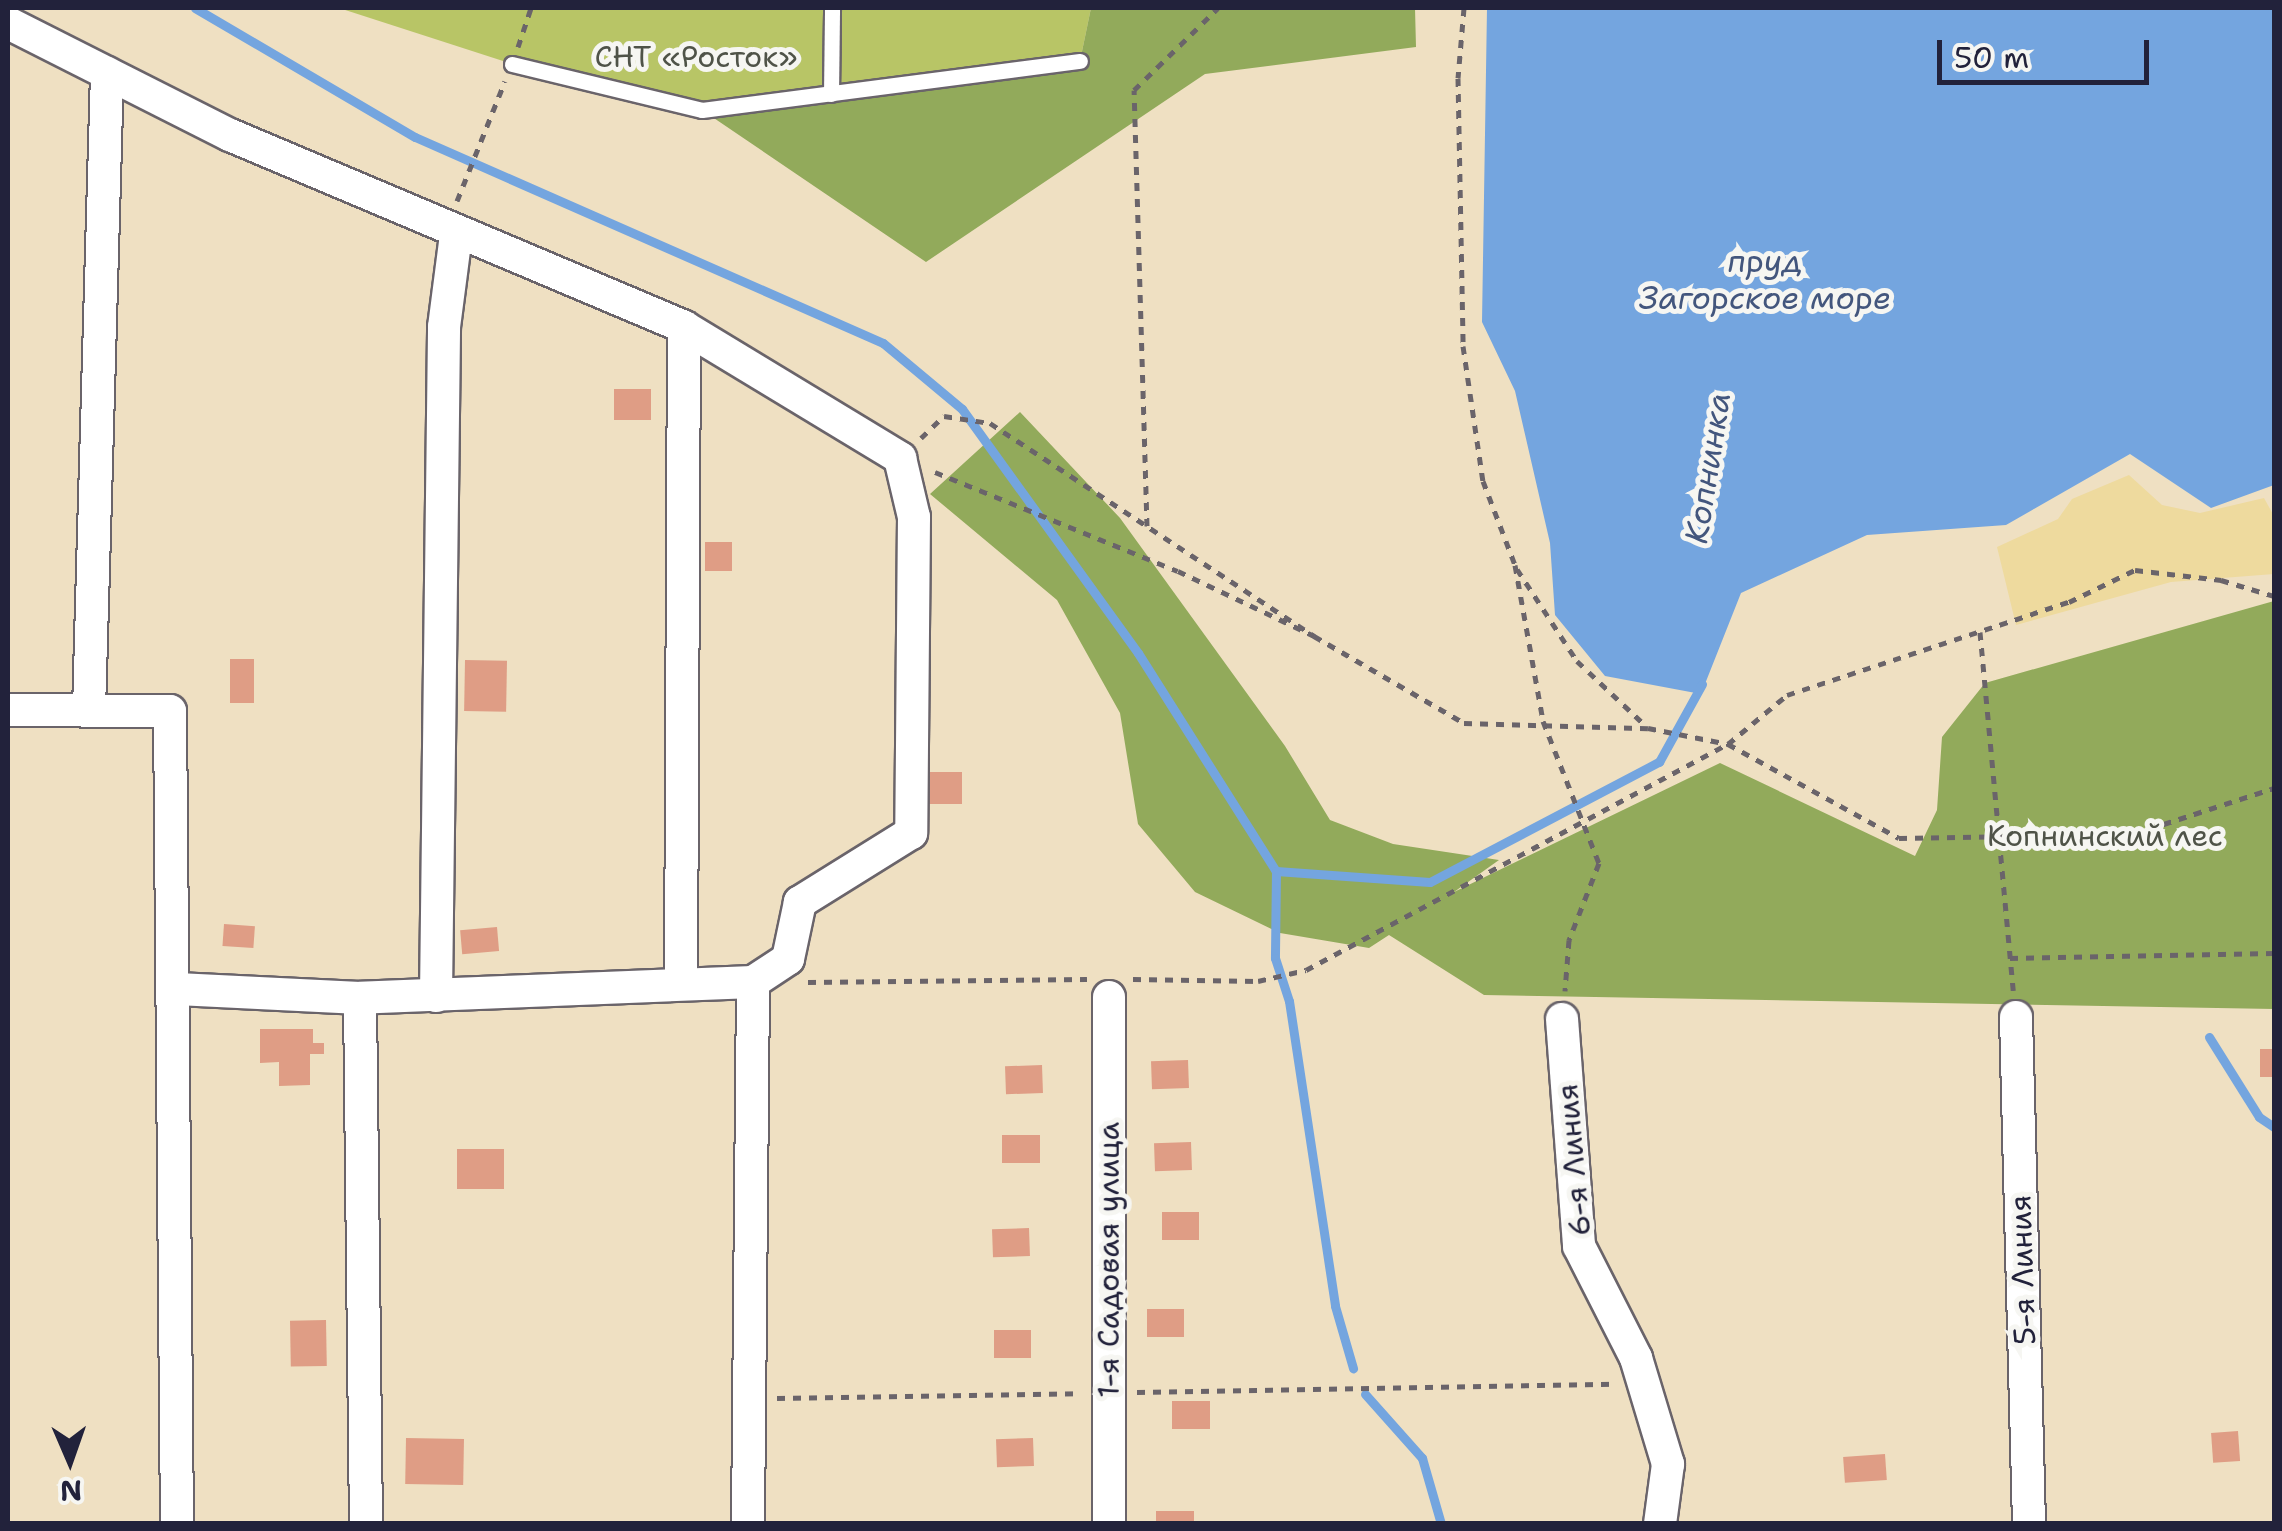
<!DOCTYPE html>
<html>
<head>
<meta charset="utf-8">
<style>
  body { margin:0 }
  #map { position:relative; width:2282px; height:1531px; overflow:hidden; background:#efe0c2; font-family:"Shantell Sans",sans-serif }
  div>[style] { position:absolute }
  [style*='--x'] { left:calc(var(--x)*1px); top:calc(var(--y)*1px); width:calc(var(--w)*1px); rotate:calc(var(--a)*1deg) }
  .green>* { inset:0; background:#b8c566 }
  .forest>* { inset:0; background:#92aa5b }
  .sand>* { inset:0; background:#eeda9e }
  .water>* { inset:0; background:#74a5df }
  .stream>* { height:9px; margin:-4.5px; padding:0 4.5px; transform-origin:4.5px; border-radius:4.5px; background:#74a5df }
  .building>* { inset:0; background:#df9d85; transform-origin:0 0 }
  .path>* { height:5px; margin-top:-2.5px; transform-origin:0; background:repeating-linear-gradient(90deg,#6a646a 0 8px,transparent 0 16px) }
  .roads { filter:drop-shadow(2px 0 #6a646a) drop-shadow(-2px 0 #6a646a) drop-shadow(0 2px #6a646a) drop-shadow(0 -2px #6a646a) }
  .service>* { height:15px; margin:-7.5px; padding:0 7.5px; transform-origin:7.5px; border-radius:7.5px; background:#fff }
  .minor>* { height:32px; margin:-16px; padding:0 16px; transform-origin:16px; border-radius:16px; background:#fff }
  span { translate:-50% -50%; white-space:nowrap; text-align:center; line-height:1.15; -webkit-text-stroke:10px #f6f6f2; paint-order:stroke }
  .park-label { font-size:30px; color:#4f5348 }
  .street-label { font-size:30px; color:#22223b }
  .water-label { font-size:32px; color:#43567d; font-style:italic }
  .frame { position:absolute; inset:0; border:10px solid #22223b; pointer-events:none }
  .north { position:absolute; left:20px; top:1411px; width:100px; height:100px; -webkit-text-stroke:8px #f6f6f2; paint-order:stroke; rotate:178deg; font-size:28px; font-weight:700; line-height:40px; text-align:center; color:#22223b }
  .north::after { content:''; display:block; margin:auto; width:35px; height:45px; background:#22223b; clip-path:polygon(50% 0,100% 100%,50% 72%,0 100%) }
  .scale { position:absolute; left:1937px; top:40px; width:212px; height:45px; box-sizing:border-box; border:5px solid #22223b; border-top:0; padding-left:12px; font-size:30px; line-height:35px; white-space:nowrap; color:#22223b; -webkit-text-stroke:8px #f6f6f2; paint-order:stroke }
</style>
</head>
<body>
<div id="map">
  <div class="green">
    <i style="clip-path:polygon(339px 8px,1091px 8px,1080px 61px,702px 110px,512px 64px)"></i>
  </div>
  <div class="forest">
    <i style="clip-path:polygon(1091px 8px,1415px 8px,1416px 47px,1205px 74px,926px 262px,702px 110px,1080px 61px)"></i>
    <i style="clip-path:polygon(1020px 412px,1120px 518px,1285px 746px,1330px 820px,1393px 844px,1499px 860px,1454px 892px,1720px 763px,1915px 856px,1937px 810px,1942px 737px,1985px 683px,2274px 601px,2274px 1009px,1484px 995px,1389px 935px,1369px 948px,1280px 933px,1195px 892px,1138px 824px,1120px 713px,1057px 600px,930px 494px)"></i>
  </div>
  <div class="sand">
    <i style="clip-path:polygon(2129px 475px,2162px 505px,2200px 513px,2264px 498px,2274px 516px,2274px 574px,2171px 582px,2016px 625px,1997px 547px,2058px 519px,2072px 499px)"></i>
  </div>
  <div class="water">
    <i style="clip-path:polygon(1487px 8px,2274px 8px,2274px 485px,2211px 508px,2130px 454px,2006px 525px,1867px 535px,1741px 593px,1701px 694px,1605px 676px,1555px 615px,1550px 543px,1515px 391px,1482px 322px)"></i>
  </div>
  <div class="stream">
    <i style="--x:195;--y:8;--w:255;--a:30.4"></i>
    <i style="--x:415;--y:137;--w:511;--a:23.76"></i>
    <i style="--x:883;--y:343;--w:103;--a:39.9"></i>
    <i style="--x:962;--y:409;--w:301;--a:54.2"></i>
    <i style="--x:1138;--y:653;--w:258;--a:57.7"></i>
    <i style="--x:1276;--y:871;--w:154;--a:4.1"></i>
    <i style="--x:1430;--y:882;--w:259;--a:-27.7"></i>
    <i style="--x:1659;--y:762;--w:89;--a:-61.1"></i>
    <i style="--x:1276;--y:871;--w:87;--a:90.7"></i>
    <i style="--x:1275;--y:958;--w:45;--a:72"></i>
    <i style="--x:1289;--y:1001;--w:308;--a:81.4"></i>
    <i style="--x:1335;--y:1306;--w:65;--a:73.8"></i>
    <i style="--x:2209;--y:1037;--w:94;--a:58"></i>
    <i style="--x:2259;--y:1117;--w:18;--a:34"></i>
    <i style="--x:1365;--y:1394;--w:86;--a:48.3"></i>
    <i style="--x:1422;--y:1458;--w:69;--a:73.9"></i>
  </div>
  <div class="building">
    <i style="left:614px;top:389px;width:37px;height:31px"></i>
    <i style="left:705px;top:542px;width:27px;height:29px"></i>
    <i style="left:230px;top:659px;width:24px;height:44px"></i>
    <i style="left:465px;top:660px;width:42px;height:51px;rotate:1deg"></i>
    <i style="left:926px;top:772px;width:36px;height:32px"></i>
    <i style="left:224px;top:924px;width:31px;height:22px;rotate:4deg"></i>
    <i style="left:497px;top:927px;width:24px;height:37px;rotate:85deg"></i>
    <i style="clip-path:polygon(260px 1029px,313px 1029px,313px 1043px,324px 1043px,324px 1054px,310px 1054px,310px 1085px,279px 1086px,279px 1062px,260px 1063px)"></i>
    <i style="left:2274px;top:1049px;width:28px;height:14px;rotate:90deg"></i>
    <i style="left:1188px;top:1060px;width:28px;height:37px;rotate:88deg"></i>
    <i style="left:1042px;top:1065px;width:28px;height:37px;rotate:88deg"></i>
    <i style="left:1040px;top:1135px;width:28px;height:38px;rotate:90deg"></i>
    <i style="left:1191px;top:1142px;width:28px;height:37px;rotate:88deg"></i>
    <i style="left:457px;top:1149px;width:47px;height:40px"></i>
    <i style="left:1162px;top:1212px;width:37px;height:28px"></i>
    <i style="left:1029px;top:1228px;width:28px;height:37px;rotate:88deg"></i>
    <i style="left:1147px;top:1309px;width:37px;height:28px"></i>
    <i style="left:326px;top:1320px;width:46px;height:36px;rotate:89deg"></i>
    <i style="left:1031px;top:1330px;width:28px;height:37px;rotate:90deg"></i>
    <i style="left:1172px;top:1401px;width:38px;height:28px"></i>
    <i style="left:2238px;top:1431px;width:30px;height:27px;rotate:86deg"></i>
    <i style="left:406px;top:1438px;width:58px;height:46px;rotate:1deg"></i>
    <i style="left:1033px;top:1438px;width:28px;height:37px;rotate:88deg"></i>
    <i style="left:1885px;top:1454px;width:26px;height:42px;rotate:86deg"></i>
    <i style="left:1156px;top:1511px;width:38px;height:13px"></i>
  </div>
  <div class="path">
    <i style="--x:1464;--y:8;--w:70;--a:94.9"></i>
    <i style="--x:1458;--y:78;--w:268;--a:88.9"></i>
    <i style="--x:1463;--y:346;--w:136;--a:81.6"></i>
    <i style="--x:1483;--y:481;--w:90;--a:69.1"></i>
    <i style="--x:1515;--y:565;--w:158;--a:79.8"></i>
    <i style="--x:1543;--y:721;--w:153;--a:68.5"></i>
    <i style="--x:1599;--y:863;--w:83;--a:111.3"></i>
    <i style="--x:1569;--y:940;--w:51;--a:94.5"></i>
    <i style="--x:518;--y:47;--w:41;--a:-71.6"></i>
    <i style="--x:457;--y:201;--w:129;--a:-68.2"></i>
    <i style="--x:921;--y:438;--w:32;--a:-44"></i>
    <i style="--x:944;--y:416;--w:47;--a:8.7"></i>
    <i style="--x:990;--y:423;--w:388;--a:33.3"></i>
    <i style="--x:935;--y:472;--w:262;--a:22.2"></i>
    <i style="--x:1178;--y:571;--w:151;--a:25.5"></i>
    <i style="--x:1314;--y:636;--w:173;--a:30.1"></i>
    <i style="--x:1464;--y:723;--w:184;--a:1.6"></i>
    <i style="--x:1648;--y:728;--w:82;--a:11.3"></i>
    <i style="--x:1728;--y:744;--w:77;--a:-39.7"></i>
    <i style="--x:1787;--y:695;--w:297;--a:-18.3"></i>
    <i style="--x:2069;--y:602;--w:73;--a:-25.9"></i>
    <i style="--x:2135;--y:570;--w:87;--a:6.6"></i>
    <i style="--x:2221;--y:580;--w:55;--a:16.8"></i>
    <i style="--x:1147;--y:526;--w:436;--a:-91.7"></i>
    <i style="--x:1134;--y:90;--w:117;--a:-44.3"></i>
    <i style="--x:1517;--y:569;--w:110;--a:56.9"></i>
    <i style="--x:1577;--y:661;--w:95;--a:43.3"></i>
    <i style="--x:1980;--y:632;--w:360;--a:84.7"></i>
    <i style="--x:2010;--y:958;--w:264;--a:-1.1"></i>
    <i style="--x:1133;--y:979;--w:125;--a:0.9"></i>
    <i style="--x:1258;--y:981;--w:49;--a:-12.9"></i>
    <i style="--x:1306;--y:970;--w:479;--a:-28.2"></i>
    <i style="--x:1728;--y:744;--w:195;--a:28.8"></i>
    <i style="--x:1899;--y:838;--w:234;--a:-1"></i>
    <i style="--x:2133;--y:834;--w:148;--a:-18.1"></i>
    <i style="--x:808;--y:982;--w:279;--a:-0.6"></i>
    <i style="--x:1137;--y:1392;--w:479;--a:-1"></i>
    <i style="--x:777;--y:1398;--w:304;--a:-0.9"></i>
  </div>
  <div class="roads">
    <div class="service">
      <i style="--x:512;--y:64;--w:195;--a:13.6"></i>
      <i style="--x:702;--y:110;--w:381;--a:-7.4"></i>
      <i style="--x:831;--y:94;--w:86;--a:-89.3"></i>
    </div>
    <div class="minor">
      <i style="--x:8;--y:23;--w:249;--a:26.8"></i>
      <i style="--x:230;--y:135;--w:493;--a:22.9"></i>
      <i style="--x:684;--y:327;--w:253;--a:31.2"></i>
      <i style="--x:900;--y:458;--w:61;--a:76.7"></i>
      <i style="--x:914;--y:517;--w:316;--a:90.5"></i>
      <i style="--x:911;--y:833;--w:131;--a:148.1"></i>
      <i style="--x:800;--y:902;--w:58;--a:101.9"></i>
      <i style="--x:788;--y:959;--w:42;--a:146.7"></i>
      <i style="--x:753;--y:982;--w:393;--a:177.7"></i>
      <i style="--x:360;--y:998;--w:183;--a:-177.2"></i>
      <i style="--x:8;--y:710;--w:162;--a:0.4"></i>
      <i style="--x:170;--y:711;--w:813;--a:89.51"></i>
      <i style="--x:89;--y:710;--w:637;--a:-88.38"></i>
      <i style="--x:681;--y:983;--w:656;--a:-89.74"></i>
      <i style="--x:436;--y:996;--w:669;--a:-89.31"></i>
      <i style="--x:444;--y:327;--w:93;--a:-82.6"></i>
      <i style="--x:360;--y:998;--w:526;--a:89.35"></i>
      <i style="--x:2016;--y:1017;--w:507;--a:88.53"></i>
      <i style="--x:1562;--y:1019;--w:228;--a:85.7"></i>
      <i style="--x:1579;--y:1246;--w:126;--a:63"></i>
      <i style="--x:1636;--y:1358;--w:111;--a:73.2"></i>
      <i style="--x:1668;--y:1464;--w:61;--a:97.6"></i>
      <i style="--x:748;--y:1524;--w:542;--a:-89.47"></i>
      <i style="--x:1109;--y:1524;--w:527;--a:-90"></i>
    </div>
  </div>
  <div class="park-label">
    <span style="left:696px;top:57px">СНТ «Росток»</span>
    <span style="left:2105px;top:836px">Копнинский лес</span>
  </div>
  <div class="street-label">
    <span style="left:1574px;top:1160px;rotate:-95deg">6-я Линия</span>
    <span style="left:1109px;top:1260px;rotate:-90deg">1-я Садовая улица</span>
    <span style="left:2023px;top:1270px;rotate:-92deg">5-я Линия</span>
  </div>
  <div class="water-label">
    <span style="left:1765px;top:280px">пруд<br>Загорское море</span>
    <span style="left:1708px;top:468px;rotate:-81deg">Копнинка</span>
  </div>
  <div class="frame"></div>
  <div class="north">N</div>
  <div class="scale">50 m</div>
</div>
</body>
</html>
